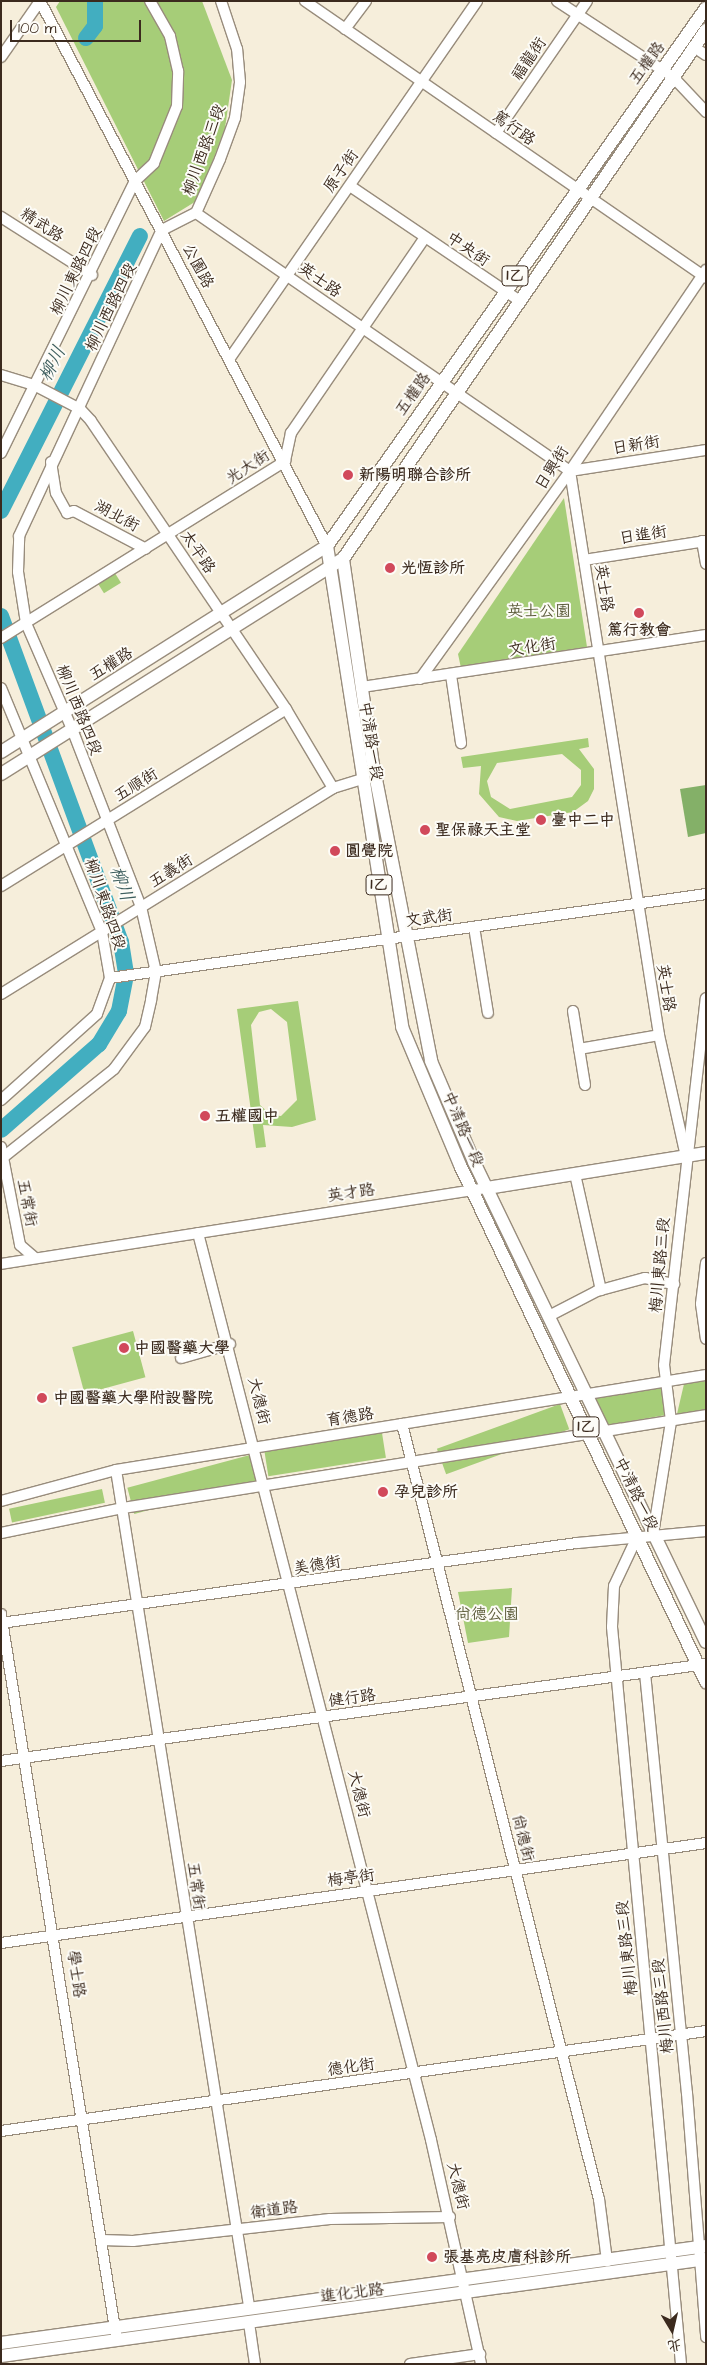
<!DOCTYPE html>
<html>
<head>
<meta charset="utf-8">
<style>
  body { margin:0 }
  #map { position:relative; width:707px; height:2365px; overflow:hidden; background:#f6eedb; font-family:"Architects Daughter","LXGW WenKai TC",sans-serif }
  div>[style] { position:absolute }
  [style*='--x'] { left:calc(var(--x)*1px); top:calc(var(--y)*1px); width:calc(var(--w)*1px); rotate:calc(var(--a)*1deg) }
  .green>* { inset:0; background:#a6cd78; transform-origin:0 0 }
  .forest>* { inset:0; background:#84b068 }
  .river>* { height:16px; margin:-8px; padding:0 8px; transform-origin:8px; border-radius:8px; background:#42aec0 }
  .roads { filter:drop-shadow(1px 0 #988c7c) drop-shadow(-1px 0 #988c7c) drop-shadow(0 1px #988c7c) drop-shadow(0 -1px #988c7c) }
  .minor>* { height:10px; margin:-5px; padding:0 5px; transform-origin:5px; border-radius:5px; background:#fff }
  .major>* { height:12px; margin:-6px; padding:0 6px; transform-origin:6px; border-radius:6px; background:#fff }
  .dots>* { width:14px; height:14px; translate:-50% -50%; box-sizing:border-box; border:2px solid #fdfcf7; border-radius:50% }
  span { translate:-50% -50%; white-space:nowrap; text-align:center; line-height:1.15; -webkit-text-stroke:4px #fdfcf7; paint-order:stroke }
  .shield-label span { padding:1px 4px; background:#fdfcf7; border:1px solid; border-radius:4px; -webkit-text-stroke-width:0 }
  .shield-label { font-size:15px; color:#3b2a1e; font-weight:700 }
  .street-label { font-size:16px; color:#3b2a1e }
  .poi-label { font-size:16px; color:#3b2a1e; font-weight:700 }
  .left { translate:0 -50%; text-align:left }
  .park-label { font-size:16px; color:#5b5b39 }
  .water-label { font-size:18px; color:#3e5f5f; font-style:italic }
  .frame { position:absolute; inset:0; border:2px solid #3b2a1e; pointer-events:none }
  .north { position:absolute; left:647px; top:2305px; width:50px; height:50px; -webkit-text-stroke:4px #fdfcf7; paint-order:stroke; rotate:171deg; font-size:14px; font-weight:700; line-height:20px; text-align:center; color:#3b2a1e }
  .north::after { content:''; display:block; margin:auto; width:18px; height:22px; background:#3b2a1e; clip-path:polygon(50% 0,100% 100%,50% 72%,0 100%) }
  .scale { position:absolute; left:10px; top:20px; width:131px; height:22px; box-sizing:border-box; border:2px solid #3b2a1e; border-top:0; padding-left:6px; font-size:15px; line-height:18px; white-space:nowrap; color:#3b2a1e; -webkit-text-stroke:4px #fdfcf7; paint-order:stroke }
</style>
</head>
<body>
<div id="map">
  <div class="green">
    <i style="clip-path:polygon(60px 1px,202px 1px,232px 80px,225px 128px,198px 200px,164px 221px,56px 7px)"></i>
    <i style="clip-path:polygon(564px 498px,587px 647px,461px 668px,458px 654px)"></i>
    <i style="left:113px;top:570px;width:15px;height:20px;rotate:58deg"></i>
    <i style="clip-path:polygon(evenodd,588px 738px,589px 747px,579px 749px,594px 769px,594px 789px,588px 801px,573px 812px,517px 821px,499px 817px,479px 794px,481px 766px,463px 768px,461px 757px,588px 738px,562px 754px,581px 770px,581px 785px,572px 797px,510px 809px,491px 797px,487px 781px,497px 763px,562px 754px)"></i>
    <i style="clip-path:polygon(evenodd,298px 1001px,316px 1120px,292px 1127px,263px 1125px,266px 1147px,256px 1148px,237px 1009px,298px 1001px,271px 1009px,287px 1022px,297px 1100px,281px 1116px,271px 1115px,260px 1105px,251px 1025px,259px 1012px,271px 1009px)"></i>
    <i style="left:133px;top:1331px;width:48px;height:63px;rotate:75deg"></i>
    <i style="clip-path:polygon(706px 1381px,706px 1410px,677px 1414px,684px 1384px)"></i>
    <i style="clip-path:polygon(662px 1388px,666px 1415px,608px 1425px,595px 1398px)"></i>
    <i style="left:560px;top:1404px;width:27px;height:131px;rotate:70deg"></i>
    <i style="left:382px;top:1433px;width:25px;height:119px;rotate:81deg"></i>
    <i style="left:250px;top:1455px;width:27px;height:127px;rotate:75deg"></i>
    <i style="left:102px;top:1489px;width:14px;height:95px;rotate:78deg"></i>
    <i style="clip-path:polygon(512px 1588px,509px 1637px,468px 1643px,458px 1592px)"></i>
  </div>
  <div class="forest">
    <i style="clip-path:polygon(706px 785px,706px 833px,688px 837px,680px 789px)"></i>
  </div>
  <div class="river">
    <i style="--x:86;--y:38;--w:15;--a:-53"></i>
    <i style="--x:95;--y:26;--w:25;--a:-90"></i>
    <i style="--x:1;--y:511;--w:308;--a:-63.2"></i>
    <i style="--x:1;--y:616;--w:347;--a:69.8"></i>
    <i style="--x:121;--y:942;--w:33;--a:81"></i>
    <i style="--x:126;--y:975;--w:37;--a:101"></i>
    <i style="--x:119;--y:1011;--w:39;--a:121"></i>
    <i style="--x:99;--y:1044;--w:130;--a:138.7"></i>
  </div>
  <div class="roads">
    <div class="minor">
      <i style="--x:40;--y:1;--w:616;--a:62.23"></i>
      <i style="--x:305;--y:1;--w:487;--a:34.6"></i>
      <i style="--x:557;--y:1;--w:139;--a:33.2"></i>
      <i style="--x:673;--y:77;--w:48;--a:46.7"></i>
      <i style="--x:345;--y:29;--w:35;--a:-53"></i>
      <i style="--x:694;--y:47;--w:14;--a:34"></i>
      <i style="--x:1;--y:57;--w:68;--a:-55.1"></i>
      <i style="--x:496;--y:133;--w:160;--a:-55.4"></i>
      <i style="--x:350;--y:186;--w:205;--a:34.1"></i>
      <i style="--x:196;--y:213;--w:454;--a:34.6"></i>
      <i style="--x:570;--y:471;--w:571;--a:81.03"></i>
      <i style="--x:659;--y:1035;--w:125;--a:77.5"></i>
      <i style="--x:1;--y:217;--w:108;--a:32.5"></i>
      <i style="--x:230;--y:358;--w:434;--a:-55.3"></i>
      <i style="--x:1;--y:375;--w:37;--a:17"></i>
      <i style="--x:36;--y:386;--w:50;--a:27.6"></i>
      <i style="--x:80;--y:409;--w:16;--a:47"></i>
      <i style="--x:91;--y:421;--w:348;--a:55.9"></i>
      <i style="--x:286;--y:709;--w:92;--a:59.3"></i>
      <i style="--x:1;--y:453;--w:303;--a:-63.8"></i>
      <i style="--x:135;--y:181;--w:26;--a:-43"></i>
      <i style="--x:154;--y:163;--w:61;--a:-68"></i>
      <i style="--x:177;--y:106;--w:35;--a:-88"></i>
      <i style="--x:178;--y:71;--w:36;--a:-103"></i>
      <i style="--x:170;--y:36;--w:40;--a:-119.7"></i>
      <i style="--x:51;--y:462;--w:31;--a:81"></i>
      <i style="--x:56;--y:493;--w:23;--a:61"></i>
      <i style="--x:67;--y:513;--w:7;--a:-16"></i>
      <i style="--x:74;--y:511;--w:81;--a:27.8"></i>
      <i style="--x:570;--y:471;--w:138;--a:-8.8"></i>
      <i style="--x:702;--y:541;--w:23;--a:80"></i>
      <i style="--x:584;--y:560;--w:123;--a:-8.9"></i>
      <i style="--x:1;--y:638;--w:335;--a:-31.9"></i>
      <i style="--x:285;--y:461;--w:29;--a:-78"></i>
      <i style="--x:291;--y:433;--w:237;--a:-55.6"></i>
      <i style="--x:451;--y:675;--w:69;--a:81.6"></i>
      <i style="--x:420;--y:679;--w:256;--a:-54.2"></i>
      <i style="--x:570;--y:471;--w:243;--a:-55.9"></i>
      <i style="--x:362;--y:687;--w:348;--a:-8.6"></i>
      <i style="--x:1;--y:688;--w:264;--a:67.5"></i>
      <i style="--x:102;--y:932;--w:47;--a:80.1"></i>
      <i style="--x:110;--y:978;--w:38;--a:110"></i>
      <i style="--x:97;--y:1014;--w:129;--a:138.1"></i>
      <i style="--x:1;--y:886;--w:335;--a:-31.8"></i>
      <i style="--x:474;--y:927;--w:87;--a:80.8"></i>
      <i style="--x:110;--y:978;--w:602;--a:-8.02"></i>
      <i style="--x:1;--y:994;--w:391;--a:-31.8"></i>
      <i style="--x:333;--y:788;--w:28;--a:-17"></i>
      <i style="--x:360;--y:780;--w:11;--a:-56"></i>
      <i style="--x:573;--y:1011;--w:75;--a:80.8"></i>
      <i style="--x:579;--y:1049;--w:81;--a:-9.9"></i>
      <i style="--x:1;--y:1147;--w:100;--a:79"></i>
      <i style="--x:20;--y:1245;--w:20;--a:41"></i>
      <i style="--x:1;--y:1159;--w:144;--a:-38.5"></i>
      <i style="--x:114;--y:1069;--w:52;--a:-53.6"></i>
      <i style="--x:145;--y:1027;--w:28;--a:-77"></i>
      <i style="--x:151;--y:1000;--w:28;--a:-80"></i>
      <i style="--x:156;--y:972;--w:67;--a:-103"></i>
      <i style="--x:141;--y:907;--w:191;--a:-111.2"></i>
      <i style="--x:72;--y:729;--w:116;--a:-113.5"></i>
      <i style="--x:26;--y:623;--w:52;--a:-98.9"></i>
      <i style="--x:18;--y:572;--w:36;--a:-88"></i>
      <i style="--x:19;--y:536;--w:338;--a:-65"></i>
      <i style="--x:162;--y:230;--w:38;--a:-27"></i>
      <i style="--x:196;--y:213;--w:59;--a:-66"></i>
      <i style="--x:220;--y:159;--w:44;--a:-69.9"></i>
      <i style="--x:235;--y:118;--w:36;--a:-82"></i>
      <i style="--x:240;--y:82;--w:33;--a:-95"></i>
      <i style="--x:237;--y:49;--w:51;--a:-108.4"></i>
      <i style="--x:575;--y:1174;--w:119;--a:77.4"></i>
      <i style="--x:198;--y:1233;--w:936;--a:75.59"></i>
      <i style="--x:431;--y:2140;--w:230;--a:77.4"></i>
      <i style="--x:706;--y:1263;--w:41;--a:97"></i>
      <i style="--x:701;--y:1304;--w:35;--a:82"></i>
      <i style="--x:1;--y:1264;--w:492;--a:-8.9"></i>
      <i style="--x:549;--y:1316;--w:54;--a:-27.5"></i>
      <i style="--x:597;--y:1291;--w:50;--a:-15.2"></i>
      <i style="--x:645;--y:1278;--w:30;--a:12"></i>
      <i style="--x:181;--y:1358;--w:51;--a:-15.9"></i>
      <i style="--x:402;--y:1424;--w:800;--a:75.74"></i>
      <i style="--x:599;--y:2199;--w:63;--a:82.6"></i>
      <i style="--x:116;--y:1470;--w:847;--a:80.96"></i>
      <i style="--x:1;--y:1501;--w:119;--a:-15.1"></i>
      <i style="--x:116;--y:1470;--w:598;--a:-9.15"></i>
      <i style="--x:1;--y:1533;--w:125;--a:-11.6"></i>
      <i style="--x:123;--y:1508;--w:590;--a:-9.06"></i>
      <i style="--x:653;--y:1534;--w:114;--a:-80.9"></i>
      <i style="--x:671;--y:1421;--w:56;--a:-97.1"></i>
      <i style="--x:664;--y:1365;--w:369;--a:-83.5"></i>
      <i style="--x:638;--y:1535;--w:56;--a:115.2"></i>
      <i style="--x:614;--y:1586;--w:41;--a:92.8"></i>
      <i style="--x:612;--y:1627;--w:740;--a:84.65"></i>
      <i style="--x:1;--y:1614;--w:730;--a:80.94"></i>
      <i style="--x:1;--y:1623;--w:582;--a:-7.91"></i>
      <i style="--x:577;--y:1543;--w:130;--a:-5.3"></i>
      <i style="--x:645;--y:1673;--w:422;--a:84.3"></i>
      <i style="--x:687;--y:2093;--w:245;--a:85.5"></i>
      <i style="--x:1;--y:1761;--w:712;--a:-7.83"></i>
      <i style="--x:1;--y:1943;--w:712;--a:-8.07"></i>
      <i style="--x:1;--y:2131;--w:712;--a:-8.07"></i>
      <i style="--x:102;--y:2240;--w:31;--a:2"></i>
      <i style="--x:133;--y:2241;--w:198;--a:-6.4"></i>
      <i style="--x:330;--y:2219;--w:120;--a:-1"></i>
      <i style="--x:249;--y:2323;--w:41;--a:81.7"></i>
      <i style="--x:410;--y:2364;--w:71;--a:-8.1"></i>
    </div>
    <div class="major">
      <i style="--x:327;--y:546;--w:487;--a:81.1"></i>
      <i style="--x:402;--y:1027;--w:150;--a:67.2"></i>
      <i style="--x:460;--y:1165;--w:573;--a:64.55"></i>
      <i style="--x:343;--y:559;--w:202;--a:81.7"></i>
      <i style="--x:372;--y:759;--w:308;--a:78.9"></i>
      <i style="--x:431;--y:1061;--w:110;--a:66.9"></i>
      <i style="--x:474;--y:1162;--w:533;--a:64.2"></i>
      <i style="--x:1;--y:752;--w:386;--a:-32.3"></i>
      <i style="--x:327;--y:546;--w:658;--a:-54.84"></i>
      <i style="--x:1;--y:774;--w:404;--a:-32.2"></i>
      <i style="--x:343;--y:559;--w:642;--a:-55.54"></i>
      <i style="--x:487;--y:1188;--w:222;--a:-9.1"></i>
      <i style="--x:1;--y:2343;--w:712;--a:-7.83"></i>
      <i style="--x:1;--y:2356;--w:712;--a:-7.83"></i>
    </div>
  </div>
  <div class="dots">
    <i style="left:348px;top:475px;background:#d1495b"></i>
    <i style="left:390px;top:568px;background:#d1495b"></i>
    <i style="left:639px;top:613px;background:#d1495b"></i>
    <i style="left:541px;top:820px;background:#d1495b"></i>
    <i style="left:425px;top:830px;background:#d1495b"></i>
    <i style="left:335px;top:851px;background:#d1495b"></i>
    <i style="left:205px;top:1116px;background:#d1495b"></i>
    <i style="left:124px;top:1348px;background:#d1495b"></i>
    <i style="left:42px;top:1398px;background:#d1495b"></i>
    <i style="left:383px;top:1492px;background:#d1495b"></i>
    <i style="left:432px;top:2257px;background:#d1495b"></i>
  </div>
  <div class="shield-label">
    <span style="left:515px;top:276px">1乙</span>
    <span style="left:379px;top:885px">1乙</span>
    <span style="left:586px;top:1427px">1乙</span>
  </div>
  <div class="street-label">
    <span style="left:529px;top:59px;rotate:-56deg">福龍街</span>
    <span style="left:647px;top:63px;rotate:-54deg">五權路</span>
    <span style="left:514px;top:128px;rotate:35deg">篤行路</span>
    <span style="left:204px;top:150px;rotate:-70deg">柳川西路三段</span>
    <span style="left:341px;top:171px;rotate:-55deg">原子街</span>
    <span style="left:42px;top:225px;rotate:33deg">精武路</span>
    <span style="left:468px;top:249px;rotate:34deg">中央街</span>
    <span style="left:198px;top:266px;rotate:62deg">公園路</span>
    <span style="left:76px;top:271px;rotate:-64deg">柳川東路四段</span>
    <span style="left:320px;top:280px;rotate:35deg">英士路</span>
    <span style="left:111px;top:307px;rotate:-64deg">柳川西路四段</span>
    <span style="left:413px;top:394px;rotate:-55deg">五權路</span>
    <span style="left:636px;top:445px;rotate:-9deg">日新街</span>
    <span style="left:248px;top:467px;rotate:-33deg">光大街</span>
    <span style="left:552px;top:468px;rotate:-58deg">日興街</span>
    <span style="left:117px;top:516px;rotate:28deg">湖北街</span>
    <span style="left:643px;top:535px;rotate:-9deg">日進街</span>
    <span style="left:198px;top:552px;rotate:56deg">太平路</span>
    <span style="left:604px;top:588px;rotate:81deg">英士路</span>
    <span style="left:532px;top:647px;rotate:-9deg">文化街</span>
    <span style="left:111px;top:664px;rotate:-32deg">五權路</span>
    <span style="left:79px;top:710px;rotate:68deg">柳川西路四段</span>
    <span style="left:371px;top:741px;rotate:81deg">中清路一段</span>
    <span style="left:136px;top:785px;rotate:-32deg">五順街</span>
    <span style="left:171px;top:871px;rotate:-32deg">五義街</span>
    <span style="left:105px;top:904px;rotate:71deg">柳川東路四段</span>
    <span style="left:429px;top:918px;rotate:-8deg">文武街</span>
    <span style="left:666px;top:988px;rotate:81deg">英士路</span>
    <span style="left:463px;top:1129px;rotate:67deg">中清路一段</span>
    <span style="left:351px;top:1193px;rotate:-9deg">英才路</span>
    <span style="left:27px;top:1203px;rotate:79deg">五常街</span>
    <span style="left:660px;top:1265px;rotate:-85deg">梅川東路三段</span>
    <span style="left:259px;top:1401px;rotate:76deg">大德街</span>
    <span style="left:350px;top:1417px;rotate:-9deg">育德路</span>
    <span style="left:636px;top:1494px;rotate:64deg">中清路一段</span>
    <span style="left:317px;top:1565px;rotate:-9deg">美德街</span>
    <span style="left:352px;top:1698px;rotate:-8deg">健行路</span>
    <span style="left:359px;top:1794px;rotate:76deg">大德街</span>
    <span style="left:523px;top:1838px;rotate:76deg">尚德街</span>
    <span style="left:351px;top:1878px;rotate:-8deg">梅亭街</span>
    <span style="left:196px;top:1886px;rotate:82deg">五常街</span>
    <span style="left:627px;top:1948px;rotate:-96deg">梅川東路三段</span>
    <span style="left:76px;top:1974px;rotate:81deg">學士路</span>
    <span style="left:663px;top:2006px;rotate:-96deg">梅川西路三段</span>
    <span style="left:351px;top:2067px;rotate:-8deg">德化街</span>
    <span style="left:458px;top:2186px;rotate:76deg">大德街</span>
    <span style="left:274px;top:2210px;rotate:-8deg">衛道路</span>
    <span style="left:352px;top:2293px;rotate:-7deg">進化北路</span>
  </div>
  <div class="poi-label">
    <span class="left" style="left:359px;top:475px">新陽明聯合診所</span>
    <span class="left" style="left:401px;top:568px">光恆診所</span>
    <span style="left:639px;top:630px">篤行教會</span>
    <span class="left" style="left:551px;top:820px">臺中二中</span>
    <span class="left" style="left:435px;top:830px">聖保祿天主堂</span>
    <span class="left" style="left:345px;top:851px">圓覺院</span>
    <span class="left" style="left:215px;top:1116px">五權國中</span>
    <span class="left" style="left:134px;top:1348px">中國醫藥大學</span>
    <span class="left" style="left:53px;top:1398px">中國醫藥大學附設醫院</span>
    <span class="left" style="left:394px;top:1492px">孕兒診所</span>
    <span class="left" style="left:443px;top:2257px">張基亮皮膚科診所</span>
  </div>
  <div class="park-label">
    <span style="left:539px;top:611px">英士公園</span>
    <span style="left:487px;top:1614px">尚德公園</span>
  </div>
  <div class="water-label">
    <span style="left:53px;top:364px;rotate:-63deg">柳川</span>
    <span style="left:121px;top:884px;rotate:70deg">柳川</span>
  </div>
  <div class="frame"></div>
  <div class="north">北</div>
  <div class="scale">100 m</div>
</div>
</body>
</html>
